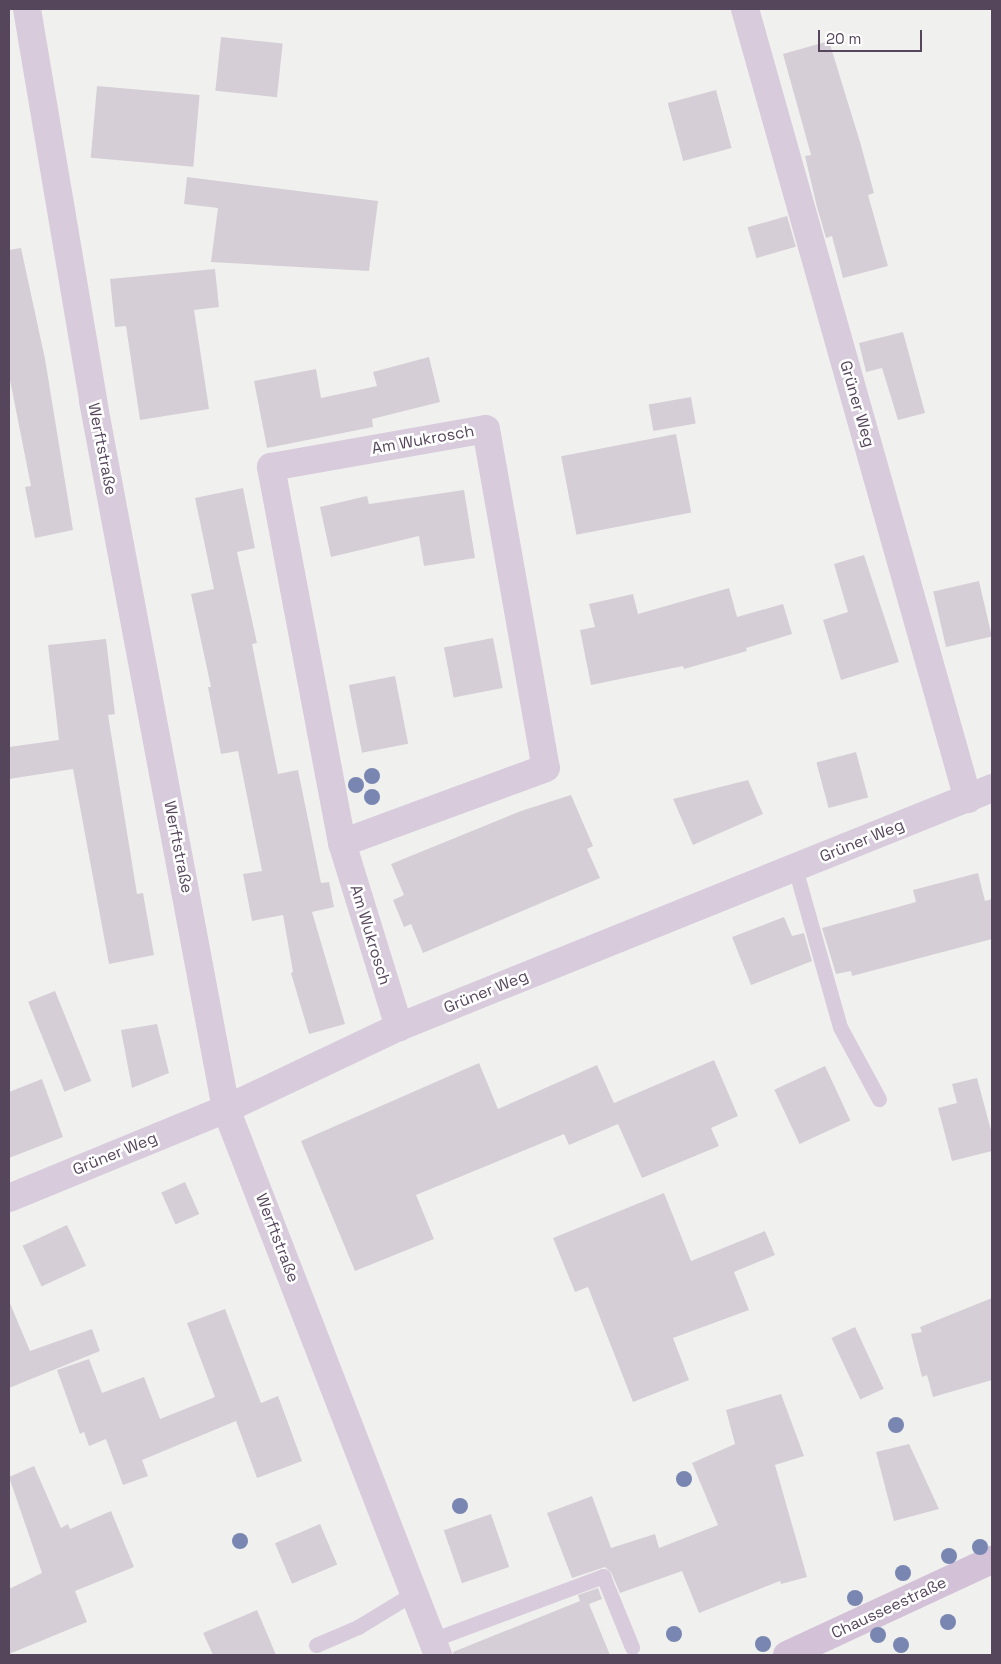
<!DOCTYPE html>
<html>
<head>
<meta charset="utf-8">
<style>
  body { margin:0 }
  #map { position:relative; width:1001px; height:1664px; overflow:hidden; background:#f0f1ee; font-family:"Space Grotesk",sans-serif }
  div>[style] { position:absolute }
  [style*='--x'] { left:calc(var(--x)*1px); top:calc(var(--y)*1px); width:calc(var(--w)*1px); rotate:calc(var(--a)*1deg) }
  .building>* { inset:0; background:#d5ced6; transform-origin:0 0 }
  .service>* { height:15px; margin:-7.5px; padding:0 7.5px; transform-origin:7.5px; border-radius:7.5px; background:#d7cbdc }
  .minor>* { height:28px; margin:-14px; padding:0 14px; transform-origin:14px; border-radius:14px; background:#d7cbdc }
  .secondary>* { height:28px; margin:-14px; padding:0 14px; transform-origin:14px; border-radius:14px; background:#d3c1d8 }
  .trees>* { width:16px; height:16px; margin:-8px; border-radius:50%; background:#7886b1 }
  span { translate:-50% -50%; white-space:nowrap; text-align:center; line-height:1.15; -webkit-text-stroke:5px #fff; paint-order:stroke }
  .street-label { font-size:16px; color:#56465c }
  .frame { position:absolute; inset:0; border:10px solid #56465c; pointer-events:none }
  .scale { position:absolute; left:818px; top:30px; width:104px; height:22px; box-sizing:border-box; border:2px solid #56465c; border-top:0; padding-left:6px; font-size:15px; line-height:18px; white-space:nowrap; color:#56465c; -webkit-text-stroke:4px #fff; paint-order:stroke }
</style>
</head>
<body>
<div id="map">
  <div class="building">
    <i style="left:221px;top:37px;width:62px;height:54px;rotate:6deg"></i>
    <i style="clip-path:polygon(829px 41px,860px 142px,874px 193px,868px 195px,888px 266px,843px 278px,832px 236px,826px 238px,817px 207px,805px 156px,811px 155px,783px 54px)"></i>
    <i style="left:97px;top:86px;width:103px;height:72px;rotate:5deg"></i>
    <i style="left:716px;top:90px;width:60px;height:50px;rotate:75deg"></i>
    <i style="clip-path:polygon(187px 177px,378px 201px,369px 271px,211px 262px,218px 208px,184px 204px)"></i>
    <i style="left:787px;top:216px;width:32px;height:41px;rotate:74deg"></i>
    <i style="clip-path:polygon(21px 248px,45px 359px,73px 530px,35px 538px,25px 487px,31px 486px,9px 375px,9px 250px)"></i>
    <i style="clip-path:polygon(215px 269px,219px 307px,194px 310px,209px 409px,140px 420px,126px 326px,115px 327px,110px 279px)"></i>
    <i style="clip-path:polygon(903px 332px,925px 413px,898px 420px,882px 368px,866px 372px,859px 343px)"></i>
    <i style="clip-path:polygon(429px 357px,440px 402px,372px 419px,373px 427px,267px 448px,254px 381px,316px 369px,321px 398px,377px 386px,373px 372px)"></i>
    <i style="left:691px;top:397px;width:27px;height:43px;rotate:80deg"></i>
    <i style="left:676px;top:434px;width:80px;height:117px;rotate:79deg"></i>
    <i style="clip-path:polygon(243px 488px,255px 548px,237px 552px,257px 643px,252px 644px,278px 774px,298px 770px,321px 883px,329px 882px,334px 907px,312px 912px,345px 1024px,309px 1034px,291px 973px,293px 972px,283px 915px,252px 921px,243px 874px,262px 871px,238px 751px,221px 754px,208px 687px,211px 687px,191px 594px,214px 589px,195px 498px)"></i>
    <i style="clip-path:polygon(464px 490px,475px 558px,424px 566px,419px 536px,331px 557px,320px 507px,367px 496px,369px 504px)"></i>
    <i style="clip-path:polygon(864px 555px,899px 662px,841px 680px,823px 620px,848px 612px,834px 564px)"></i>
    <i style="left:979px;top:581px;width:57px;height:47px;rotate:77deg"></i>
    <i style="clip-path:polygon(729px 588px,737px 617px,783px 604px,792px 634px,746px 648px,747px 651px,684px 669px,683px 666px,591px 685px,580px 630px,595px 627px,589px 604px,633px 594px,638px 614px)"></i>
    <i style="left:493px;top:638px;width:51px;height:50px;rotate:79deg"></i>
    <i style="clip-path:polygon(106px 639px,115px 714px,108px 715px,137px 894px,143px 893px,154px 955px,109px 964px,73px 769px,9px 779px,9px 747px,59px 740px,48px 645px)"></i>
    <i style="left:395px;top:676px;width:69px;height:47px;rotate:79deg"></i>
    <i style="left:856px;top:752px;width:47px;height:41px;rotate:75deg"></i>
    <i style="clip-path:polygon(748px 780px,763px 814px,693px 845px,673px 799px)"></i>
    <i style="clip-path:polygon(571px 795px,593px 846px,587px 849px,600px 878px,423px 953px,411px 924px,404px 927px,393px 900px,404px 895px,391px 864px,521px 811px)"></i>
    <i style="clip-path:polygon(978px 873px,985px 901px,992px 899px,992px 939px,852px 976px,851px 971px,836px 974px,822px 928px,916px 902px,913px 890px)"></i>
    <i style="clip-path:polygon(784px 917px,792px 936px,804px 933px,812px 961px,751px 985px,732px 937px)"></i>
    <i style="left:55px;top:991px;width:97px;height:29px;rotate:68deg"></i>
    <i style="clip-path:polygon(157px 1024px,169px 1073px,132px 1088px,121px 1030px)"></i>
    <i style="clip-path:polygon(714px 1060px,738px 1116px,711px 1128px,719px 1146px,642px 1178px,618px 1124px,569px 1145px,564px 1134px,416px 1195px,434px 1239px,355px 1271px,301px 1141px,479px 1063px,498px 1109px,597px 1065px,614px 1103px)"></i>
    <i style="left:825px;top:1066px;width:60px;height:56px;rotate:65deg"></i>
    <i style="clip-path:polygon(977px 1078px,992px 1134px,992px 1151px,952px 1161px,938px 1108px,957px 1103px,952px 1084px)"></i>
    <i style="clip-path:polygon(42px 1079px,63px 1137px,9px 1158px,9px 1092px)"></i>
    <i style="left:185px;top:1182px;width:35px;height:26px;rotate:66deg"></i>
    <i style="clip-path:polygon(664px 1193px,691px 1261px,765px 1231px,775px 1255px,734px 1272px,749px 1310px,673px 1338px,689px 1380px,633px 1402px,588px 1287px,575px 1292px,553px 1238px)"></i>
    <i style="left:67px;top:1225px;width:45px;height:49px;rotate:65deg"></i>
    <i style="clip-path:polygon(992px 1298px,992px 1380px,933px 1397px,927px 1375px,922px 1377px,911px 1334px,922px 1332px,920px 1327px)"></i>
    <i style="clip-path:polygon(9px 1301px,30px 1351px,92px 1329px,100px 1351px,9px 1388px)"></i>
    <i style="clip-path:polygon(225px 1309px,261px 1403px,278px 1396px,302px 1461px,257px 1478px,236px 1421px,142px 1460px,148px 1476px,123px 1485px,106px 1439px,89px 1446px,84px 1432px,80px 1434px,57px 1370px,89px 1359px,102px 1393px,144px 1377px,160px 1419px,215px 1397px,187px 1323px)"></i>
    <i style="left:855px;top:1327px;width:68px;height:26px;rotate:65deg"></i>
    <i style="clip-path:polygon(781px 1394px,804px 1456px,775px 1465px,807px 1577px,781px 1584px,780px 1581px,699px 1613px,682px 1571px,620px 1593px,611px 1572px,605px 1567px,572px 1578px,547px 1513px,592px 1496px,611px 1548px,655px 1534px,659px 1548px,718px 1525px,692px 1463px,735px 1444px,726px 1410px)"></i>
    <i style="clip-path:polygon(909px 1444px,939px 1509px,894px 1521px,876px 1452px)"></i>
    <i style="clip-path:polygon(34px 1466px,61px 1528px,68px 1524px,70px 1529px,111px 1511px,134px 1567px,75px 1591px,87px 1622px,9px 1654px,9px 1589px,42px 1573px,9px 1477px)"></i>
    <i style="left:491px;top:1514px;width:56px;height:50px;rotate:71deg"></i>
    <i style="left:320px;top:1524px;width:44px;height:49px;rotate:67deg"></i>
    <i style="clip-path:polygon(598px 1588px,602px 1599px,589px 1604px,610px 1655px,453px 1655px,453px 1652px,580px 1601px,578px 1595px)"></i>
    <i style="clip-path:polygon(257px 1610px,276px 1655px,213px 1655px,203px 1633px)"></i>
  </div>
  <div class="service">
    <i style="--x:795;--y:868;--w:165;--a:74.2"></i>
    <i style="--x:840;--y:1027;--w:82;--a:61.6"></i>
    <i style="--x:432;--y:1640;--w:183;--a:-20.5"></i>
    <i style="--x:603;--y:1576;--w:77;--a:67.8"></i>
    <i style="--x:316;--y:1645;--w:46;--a:-23.2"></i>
    <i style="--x:358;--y:1627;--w:66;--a:-31.3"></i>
  </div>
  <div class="minor">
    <i style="--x:27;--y:9;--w:398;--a:80.4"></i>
    <i style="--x:93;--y:401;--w:720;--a:79.36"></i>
    <i style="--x:226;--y:1109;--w:586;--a:68.78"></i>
    <i style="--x:745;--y:9;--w:821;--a:74.24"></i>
    <i style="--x:342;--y:843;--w:383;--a:-100.7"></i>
    <i style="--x:271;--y:467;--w:218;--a:-10"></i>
    <i style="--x:486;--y:429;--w:344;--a:80"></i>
    <i style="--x:546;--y:768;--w:217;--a:159.8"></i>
    <i style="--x:342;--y:843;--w:193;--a:72.8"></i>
    <i style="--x:9;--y:1198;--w:235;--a:-22.3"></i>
    <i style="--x:226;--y:1109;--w:191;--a:-25.4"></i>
    <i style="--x:399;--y:1027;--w:639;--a:-21.95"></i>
  </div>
  <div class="secondary">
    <i style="--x:787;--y:1655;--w:226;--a:-24.9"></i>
  </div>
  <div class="trees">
    <i style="left:372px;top:776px"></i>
    <i style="left:356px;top:785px"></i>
    <i style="left:372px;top:797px"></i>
    <i style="left:896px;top:1425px"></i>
    <i style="left:684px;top:1479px"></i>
    <i style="left:460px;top:1506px"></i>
    <i style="left:240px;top:1541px"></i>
    <i style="left:980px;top:1547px"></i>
    <i style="left:949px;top:1556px"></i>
    <i style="left:903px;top:1573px"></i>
    <i style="left:855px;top:1598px"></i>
    <i style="left:948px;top:1622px"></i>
    <i style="left:674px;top:1634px"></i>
    <i style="left:878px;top:1635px"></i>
    <i style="left:763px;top:1644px"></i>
    <i style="left:901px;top:1645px"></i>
  </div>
  <div class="street-label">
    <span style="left:857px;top:404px;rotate:74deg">Grüner Weg</span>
    <span style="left:423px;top:440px;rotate:-10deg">Am Wukrosch</span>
    <span style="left:102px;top:449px;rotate:79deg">Werftstraße</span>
    <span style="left:862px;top:841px;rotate:-22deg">Grüner Weg</span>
    <span style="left:178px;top:847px;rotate:79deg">Werftstraße</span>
    <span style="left:370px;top:935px;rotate:73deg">Am Wukrosch</span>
    <span style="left:486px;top:992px;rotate:-22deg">Grüner Weg</span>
    <span style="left:115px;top:1154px;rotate:-22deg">Grüner Weg</span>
    <span style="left:277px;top:1238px;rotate:69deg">Werftstraße</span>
    <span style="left:889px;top:1608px;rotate:-25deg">Chausseestraße</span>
  </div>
  <div class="frame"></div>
  <div class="scale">20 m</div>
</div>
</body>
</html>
